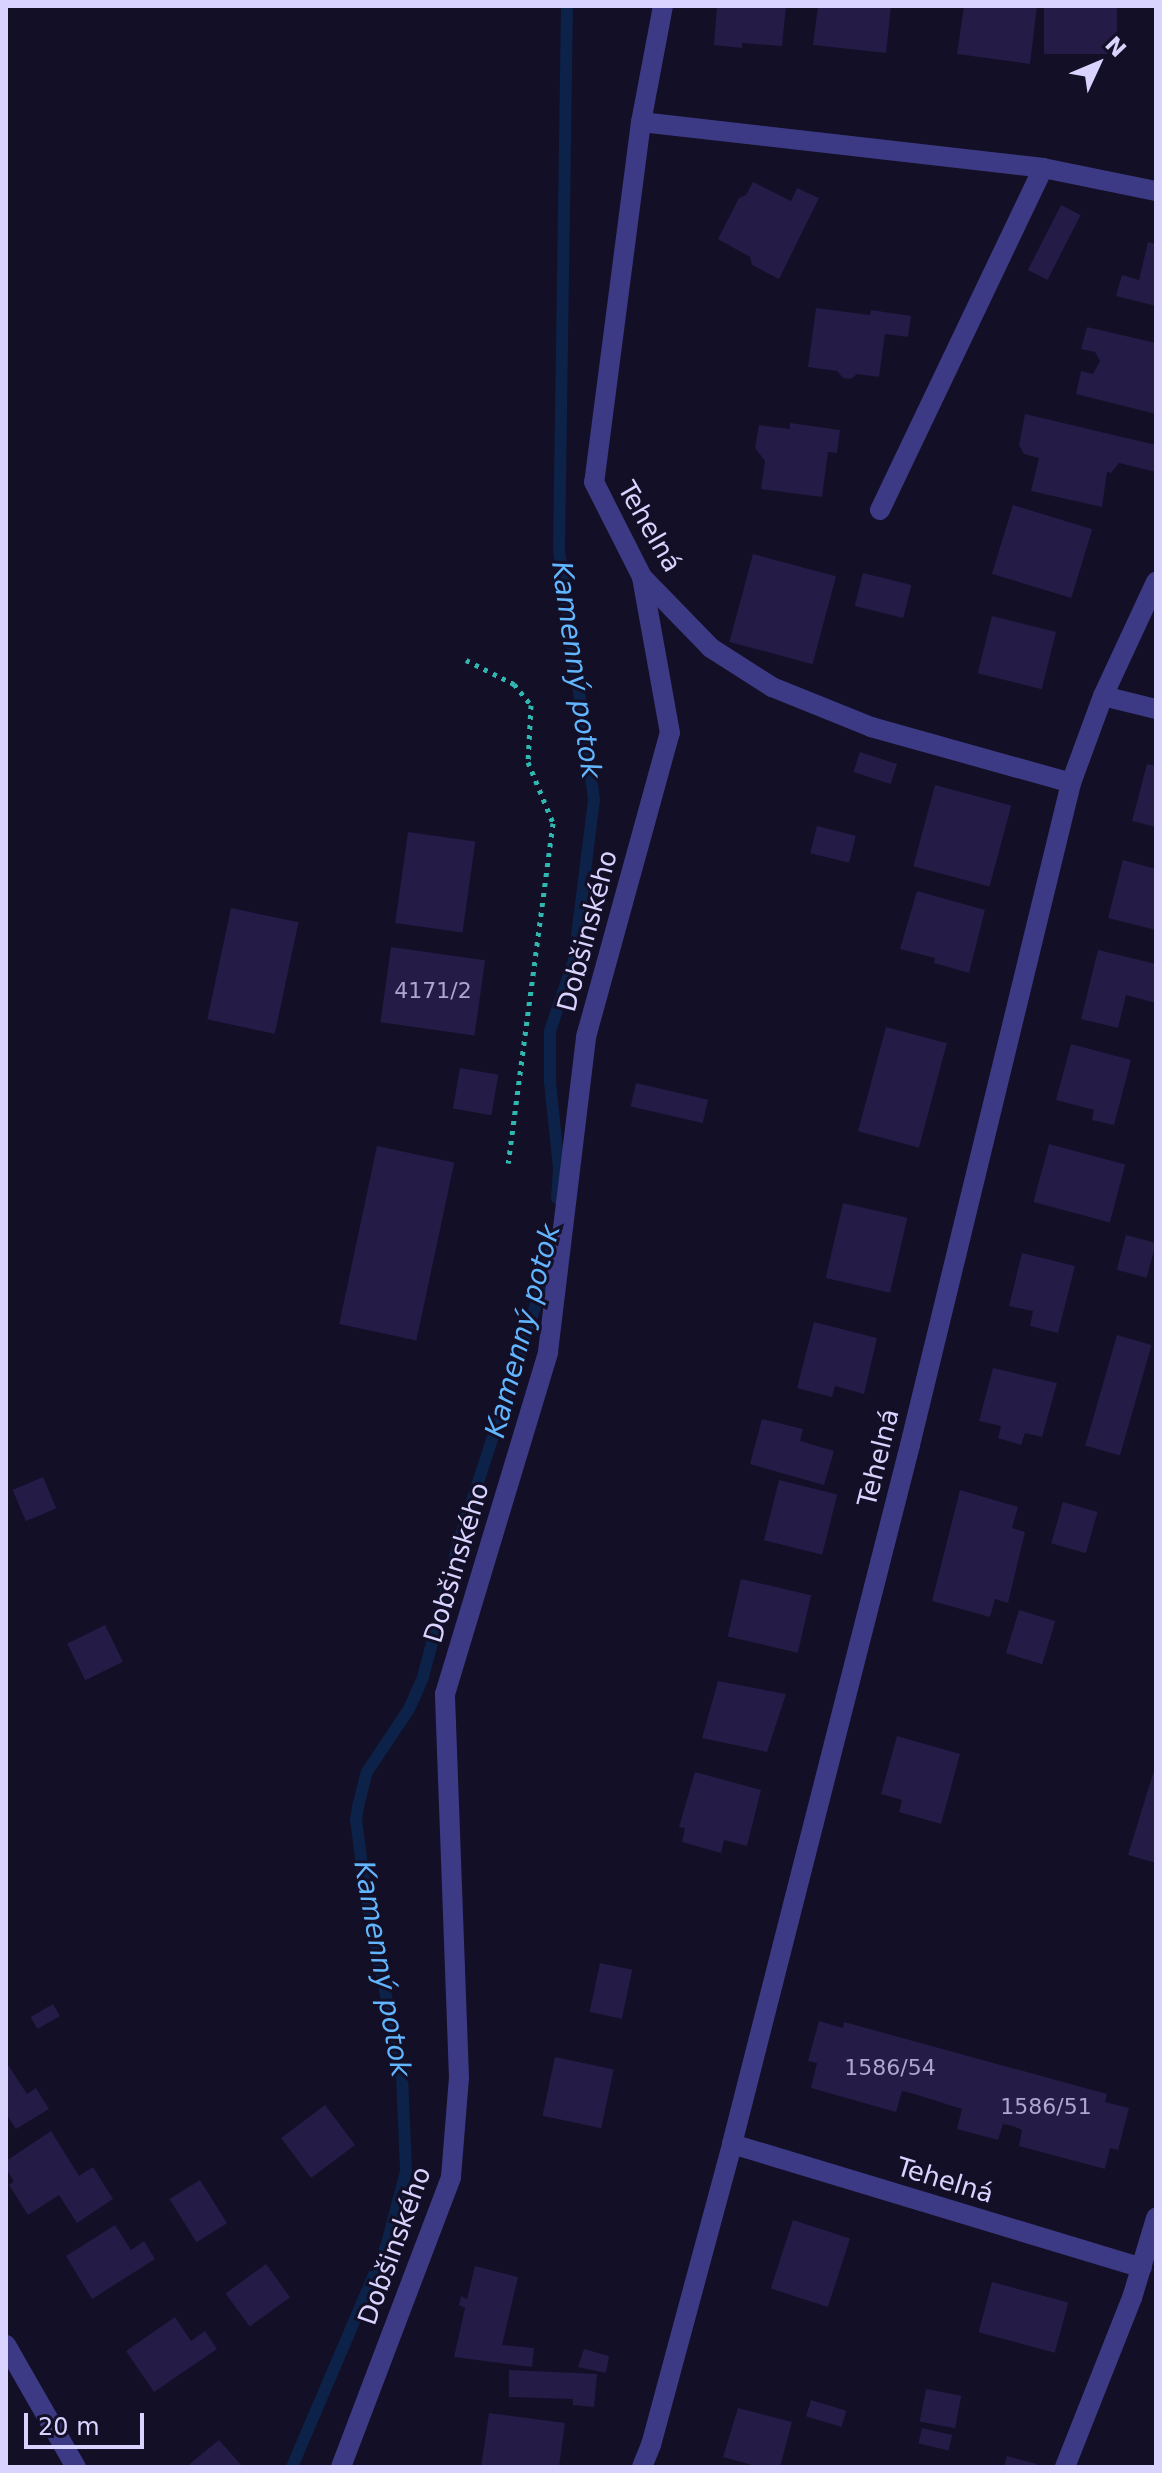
<!DOCTYPE html>
<html>
<head>
<meta charset="utf-8">
<style>
  body { margin:0 }
  #map { position:relative; width:1162px; height:2473px; overflow:hidden; background:#130f26; font-family:"DejaVu Sans",sans-serif }
  div>[style] { position:absolute }
  [style*='--x'] { left:calc(var(--x)*1px); top:calc(var(--y)*1px); width:calc(var(--w)*1px); rotate:calc(var(--a)*1deg) }
  .stream>* { height:12px; margin:-6px; padding:0 6px; transform-origin:6px; border-radius:6px; background:#0c2248 }
  .building>* { inset:0; background:#241b47; transform-origin:0 0 }
  .path>* { height:5px; margin-top:-2.5px; transform-origin:0; background:repeating-linear-gradient(90deg,#2fb8b0 0 4px,transparent 0 10px) }
  .minor>* { height:20px; margin:-10px; padding:0 10px; transform-origin:10px; border-radius:10px; background:#3d3a85 }
  span { translate:-50% -50%; white-space:nowrap; text-align:center; line-height:1.15; -webkit-text-stroke:6px #130f26; paint-order:stroke }
  .number-label { font-size:22px; color:#aca6d1 }
  .number-label span { -webkit-text-stroke-width:0 }
  .street-label { font-size:26px; color:#d9d4ff }
  .water-label { font-size:28px; color:#62b6ff; font-style:italic }
  .frame { position:absolute; inset:0; border:8px solid #d9d4ff; pointer-events:none }
  .north { position:absolute; left:1058px; top:24px; width:80px; height:80px; -webkit-text-stroke:6px #130f26; paint-order:stroke; rotate:46deg; font-size:22px; font-weight:700; line-height:32px; text-align:center; color:#d9d4ff }
  .north::after { content:''; display:block; margin:auto; width:28px; height:36px; background:#d9d4ff; clip-path:polygon(50% 0,100% 100%,50% 72%,0 100%) }
  .scale { position:absolute; left:24px; top:2413px; width:120px; height:36px; box-sizing:border-box; border:4px solid #d9d4ff; border-top:0; padding-left:10px; font-size:24px; line-height:28px; white-space:nowrap; color:#d9d4ff; -webkit-text-stroke:6px #130f26; paint-order:stroke }
</style>
</head>
<body>
<div id="map">
  <div class="stream">
    <i style="--x:557;--y:1198;--w:30;--a:-86"></i>
    <i style="--x:559;--y:1168;--w:85;--a:-96"></i>
    <i style="--x:550;--y:1083;--w:52;--a:-90"></i>
    <i style="--x:550;--y:1031;--w:75;--a:-71.3"></i>
    <i style="--x:574;--y:960;--w:162;--a:-82.9"></i>
    <i style="--x:594;--y:799;--w:251;--a:-98"></i>
    <i style="--x:559;--y:550;--w:544;--a:-89.16"></i>
    <i style="--x:292;--y:2467;--w:242;--a:-66.9"></i>
    <i style="--x:387;--y:2244;--w:75;--a:-75.4"></i>
    <i style="--x:406;--y:2171;--w:94;--a:-92.4"></i>
    <i style="--x:402;--y:2077;--w:193;--a:-101.1"></i>
    <i style="--x:365;--y:1888;--w:69;--a:-97.5"></i>
    <i style="--x:356;--y:1820;--w:13;--a:-81"></i>
    <i style="--x:358;--y:1807;--w:36;--a:-76"></i>
    <i style="--x:367;--y:1772;--w:76;--a:-56.3"></i>
    <i style="--x:409;--y:1709;--w:35;--a:-66"></i>
    <i style="--x:423;--y:1677;--w:144;--a:-75.1"></i>
    <i style="--x:460;--y:1538;--w:271;--a:-72"></i>
    <i style="--x:544;--y:1280;--w:40;--a:-77"></i>
  </div>
  <div class="building">
    <i style="clip-path:polygon(717px 6px,786px 6px,782px 46px,742px 43px,742px 48px,714px 45px)"></i>
    <i style="clip-path:polygon(818px 6px,891px 6px,886px 53px,813px 45px)"></i>
    <i style="clip-path:polygon(964px 6px,1037px 6px,1030px 64px,957px 54px)"></i>
    <i style="left:1044px;top:6px;width:73px;height:48px"></i>
    <i style="clip-path:polygon(753px 182px,791px 201px,797px 188px,819px 198px,779px 279px,752px 265px,750px 257px,718px 239px,739px 198px,746px 195px)"></i>
    <i style="left:1061px;top:205px;width:22px;height:73px;rotate:27deg"></i>
    <i style="clip-path:polygon(1148px 242px,1156px 244px,1156px 306px,1116px 296px,1122px 275px,1139px 280px)"></i>
    <i style="clip-path:polygon(816px 308px,870px 315px,871px 310px,911px 316px,908px 337px,885px 334px,879px 377px,857px 374px,851px 379px,843px 378px,837px 371px,808px 367px)"></i>
    <i style="clip-path:polygon(1087px 327px,1156px 343px,1156px 414px,1076px 394px,1081px 371px,1093px 374px,1100px 361px,1095px 352px,1081px 349px)"></i>
    <i style="clip-path:polygon(1025px 414px,1156px 445px,1156px 472px,1119px 463px,1111px 473px,1107px 472px,1102px 507px,1031px 491px,1039px 458px,1024px 454px,1019px 445px)"></i>
    <i style="clip-path:polygon(790px 423px,840px 430px,837px 453px,828px 452px,822px 497px,761px 489px,765px 461px,755px 448px,759px 425px,790px 429px)"></i>
    <i style="left:1013px;top:505px;width:83px;height:72px;rotate:17deg"></i>
    <i style="left:753px;top:554px;width:86px;height:91px;rotate:15deg"></i>
    <i style="left:863px;top:573px;width:50px;height:34px;rotate:14deg"></i>
    <i style="left:992px;top:616px;width:66px;height:59px;rotate:14deg"></i>
    <i style="left:860px;top:752px;width:39px;height:21px;rotate:18deg"></i>
    <i style="clip-path:polygon(1147px 764px,1156px 766px,1156px 827px,1132px 821px)"></i>
    <i style="left:935px;top:785px;width:79px;height:84px;rotate:15deg"></i>
    <i style="left:817px;top:826px;width:40px;height:28px;rotate:14deg"></i>
    <i style="left:408px;top:832px;width:68px;height:92px;rotate:8deg"></i>
    <i style="clip-path:polygon(1123px 860px,1156px 869px,1156px 930px,1108px 918px)"></i>
    <i style="clip-path:polygon(917px 891px,985px 910px,969px 973px,934px 963px,935px 958px,900px 949px)"></i>
    <i style="left:231px;top:908px;width:69px;height:114px;rotate:12deg"></i>
    <i style="left:391px;top:947px;width:95px;height:76px;rotate:8deg"></i>
    <i style="clip-path:polygon(1098px 950px,1156px 964px,1156px 1003px,1126px 995px,1118px 1028px,1081px 1019px)"></i>
    <i style="left:886px;top:1027px;width:63px;height:108px;rotate:15deg"></i>
    <i style="clip-path:polygon(1071px 1044px,1131px 1060px,1114px 1125px,1092px 1120px,1094px 1110px,1056px 1100px)"></i>
    <i style="left:460px;top:1068px;width:39px;height:41px;rotate:10deg"></i>
    <i style="left:636px;top:1083px;width:74px;height:24px;rotate:13deg"></i>
    <i style="left:1049px;top:1144px;width:79px;height:60px;rotate:15deg"></i>
    <i style="left:377px;top:1146px;width:79px;height:182px;rotate:12deg"></i>
    <i style="left:843px;top:1203px;width:66px;height:77px;rotate:13deg"></i>
    <i style="left:1126px;top:1235px;width:31px;height:36px;rotate:15deg"></i>
    <i style="clip-path:polygon(1022px 1253px,1075px 1266px,1058px 1333px,1030px 1326px,1033px 1311px,1009px 1306px)"></i>
    <i style="clip-path:polygon(814px 1322px,877px 1338px,864px 1394px,835px 1386px,832px 1397px,797px 1388px)"></i>
    <i style="left:1117px;top:1335px;width:36px;height:115px;rotate:16deg"></i>
    <i style="clip-path:polygon(993px 1368px,1057px 1383px,1042px 1437px,1025px 1433px,1021px 1445px,998px 1438px,1001px 1426px,979px 1421px)"></i>
    <i style="clip-path:polygon(762px 1419px,803px 1429px,800px 1441px,834px 1451px,824px 1485px,750px 1464px)"></i>
    <i style="left:43px;top:1477px;width:34px;height:33px;rotate:67deg"></i>
    <i style="left:779px;top:1480px;width:60px;height:62px;rotate:14deg"></i>
    <i style="clip-path:polygon(960px 1490px,1018px 1507px,1012px 1528px,1025px 1532px,1008px 1603px,995px 1599px,990px 1617px,932px 1601px)"></i>
    <i style="left:1063px;top:1502px;width:36px;height:43px;rotate:16deg"></i>
    <i style="left:741px;top:1579px;width:72px;height:59px;rotate:13deg"></i>
    <i style="left:1019px;top:1610px;width:38px;height:45px;rotate:17deg"></i>
    <i style="left:105px;top:1625px;width:41px;height:42px;rotate:64deg"></i>
    <i style="clip-path:polygon(718px 1681px,786px 1694px,767px 1752px,702px 1738px)"></i>
    <i style="clip-path:polygon(897px 1736px,960px 1754px,941px 1824px,899px 1812px,902px 1800px,881px 1794px)"></i>
    <i style="clip-path:polygon(1156px 1764px,1156px 1863px,1128px 1855px)"></i>
    <i style="clip-path:polygon(695px 1772px,761px 1790px,747px 1846px,724px 1840px,721px 1853px,682px 1842px,685px 1828px,679px 1827px)"></i>
    <i style="left:600px;top:1963px;width:33px;height:50px;rotate:12deg"></i>
    <i style="left:53px;top:2004px;width:14px;height:26px;rotate:60deg"></i>
    <i style="clip-path:polygon(819px 2021px,843px 2028px,844px 2022px,1107px 2094px,1105px 2102px,1129px 2108px,1118px 2150px,1110px 2148px,1105px 2169px,1019px 2146px,1022px 2130px,1013px 2126px,1003px 2124px,998px 2140px,957px 2129px,962px 2109px,911px 2093px,902px 2091px,896px 2112px,811px 2088px,817px 2063px,808px 2061px)"></i>
    <i style="left:555px;top:2057px;width:60px;height:60px;rotate:12deg"></i>
    <i style="clip-path:polygon(6px 2062px,27px 2094px,36px 2088px,49px 2109px,16px 2129px,6px 2114px)"></i>
    <i style="left:325px;top:2105px;width:50px;height:55px;rotate:53deg"></i>
    <i style="clip-path:polygon(51px 2131px,79px 2176px,93px 2167px,113px 2199px,77px 2223px,59px 2195px,28px 2215px,9px 2185px,14px 2181px,6px 2169px,6px 2161px)"></i>
    <i style="left:200px;top:2180px;width:51px;height:36px;rotate:58deg"></i>
    <i style="left:793px;top:2220px;width:60px;height:72px;rotate:18deg"></i>
    <i style="clip-path:polygon(115px 2225px,131px 2250px,144px 2241px,155px 2259px,92px 2299px,66px 2256px)"></i>
    <i style="left:266px;top:2264px;width:41px;height:50px;rotate:54deg"></i>
    <i style="clip-path:polygon(475px 2266px,518px 2277px,502px 2345px,534px 2348px,532px 2367px,454px 2357px,465px 2308px,459px 2305px,461px 2296px,467px 2299px)"></i>
    <i style="left:992px;top:2282px;width:79px;height:52px;rotate:15deg"></i>
    <i style="clip-path:polygon(175px 2317px,191px 2341px,205px 2331px,217px 2349px,154px 2392px,126px 2351px)"></i>
    <i style="clip-path:polygon(584px 2349px,609px 2356px,606px 2373px,578px 2367px)"></i>
    <i style="clip-path:polygon(509px 2370px,597px 2374px,594px 2407px,573px 2405px,573px 2399px,509px 2397px)"></i>
    <i style="left:926px;top:2389px;width:36px;height:33px;rotate:11deg"></i>
    <i style="left:811px;top:2400px;width:37px;height:17px;rotate:17deg"></i>
    <i style="clip-path:polygon(738px 2408px,792px 2422px,780px 2467px,759px 2467px,723px 2457px)"></i>
    <i style="clip-path:polygon(489px 2413px,565px 2423px,559px 2467px,481px 2467px)"></i>
    <i style="left:922px;top:2428px;width:31px;height:16px;rotate:13deg"></i>
    <i style="clip-path:polygon(219px 2440px,243px 2467px,186px 2467px)"></i>
    <i style="clip-path:polygon(1007px 2456px,1037px 2464px,1036px 2467px,1004px 2467px)"></i>
  </div>
  <div class="path">
    <i style="--x:466;--y:660;--w:54;--a:26.6"></i>
    <i style="--x:514;--y:684;--w:27;--a:51"></i>
    <i style="--x:531;--y:705;--w:57;--a:93"></i>
    <i style="--x:528;--y:762;--w:66;--a:67.7"></i>
    <i style="--x:553;--y:823;--w:343;--a:97.5"></i>
  </div>
  <div class="minor">
    <i style="--x:663;--y:6;--w:118;--a:100.7"></i>
    <i style="--x:641;--y:122;--w:363;--a:97.4"></i>
    <i style="--x:594;--y:482;--w:106;--a:63.2"></i>
    <i style="--x:642;--y:577;--w:99;--a:45.8"></i>
    <i style="--x:711;--y:648;--w:72;--a:32.6"></i>
    <i style="--x:772;--y:687;--w:107;--a:22"></i>
    <i style="--x:871;--y:727;--w:208;--a:15.6"></i>
    <i style="--x:641;--y:122;--w:405;--a:6.5"></i>
    <i style="--x:1043;--y:168;--w:115;--a:11.5"></i>
    <i style="--x:880;--y:510;--w:379;--a:-64.5"></i>
    <i style="--x:1103;--y:696;--w:55;--a:13.8"></i>
    <i style="--x:732;--y:2144;--w:428;--a:16.8"></i>
    <i style="--x:6;--y:2345;--w:141;--a:60.2"></i>
    <i style="--x:341;--y:2467;--w:310;--a:-69.2"></i>
    <i style="--x:451;--y:2177;--w:99;--a:-85.4"></i>
    <i style="--x:459;--y:2078;--w:384;--a:-92.1"></i>
    <i style="--x:445;--y:1694;--w:357;--a:-73.2"></i>
    <i style="--x:548;--y:1352;--w:317;--a:-83.1"></i>
    <i style="--x:586;--y:1037;--w:315;--a:-74.6"></i>
    <i style="--x:670;--y:733;--w:158;--a:-100.2"></i>
    <i style="--x:642;--y:2467;--w:24;--a:-68"></i>
    <i style="--x:651;--y:2445;--w:312;--a:-74.9"></i>
    <i style="--x:732;--y:2144;--w:721;--a:-75.71"></i>
    <i style="--x:910;--y:1445;--w:681;--a:-76.33"></i>
    <i style="--x:1071;--y:783;--w:93;--a:-69.8"></i>
    <i style="--x:1103;--y:696;--w:126;--a:-65.1"></i>
    <i style="--x:1065;--y:2467;--w:182;--a:-68.4"></i>
    <i style="--x:1132;--y:2298;--w:84;--a:-73.3"></i>
  </div>
  <div class="number-label">
    <span style="left:433px;top:991px">4171/2</span>
    <span style="left:890px;top:2068px">1586/54</span>
    <span style="left:1046px;top:2107px">1586/51</span>
  </div>
  <div class="street-label">
    <span style="left:649px;top:527px;rotate:60deg">Tehelná</span>
    <span style="left:588px;top:931px;rotate:-75deg">Dobšinského</span>
    <span style="left:879px;top:1458px;rotate:-76deg">Tehelná</span>
    <span style="left:457px;top:1563px;rotate:-73deg">Dobšinského</span>
    <span style="left:945px;top:2181px;rotate:17deg">Tehelná</span>
    <span style="left:395px;top:2246px;rotate:-70deg">Dobšinského</span>
  </div>
  <div class="water-label">
    <span style="left:576px;top:670px;rotate:82deg">Kamenný potok</span>
    <span style="left:523px;top:1331px;rotate:-75deg">Kamenný potok</span>
    <span style="left:382px;top:1969px;rotate:80deg">Kamenný potok</span>
  </div>
  <div class="frame"></div>
  <div class="north">N</div>
  <div class="scale">20 m</div>
</div>
</body>
</html>
